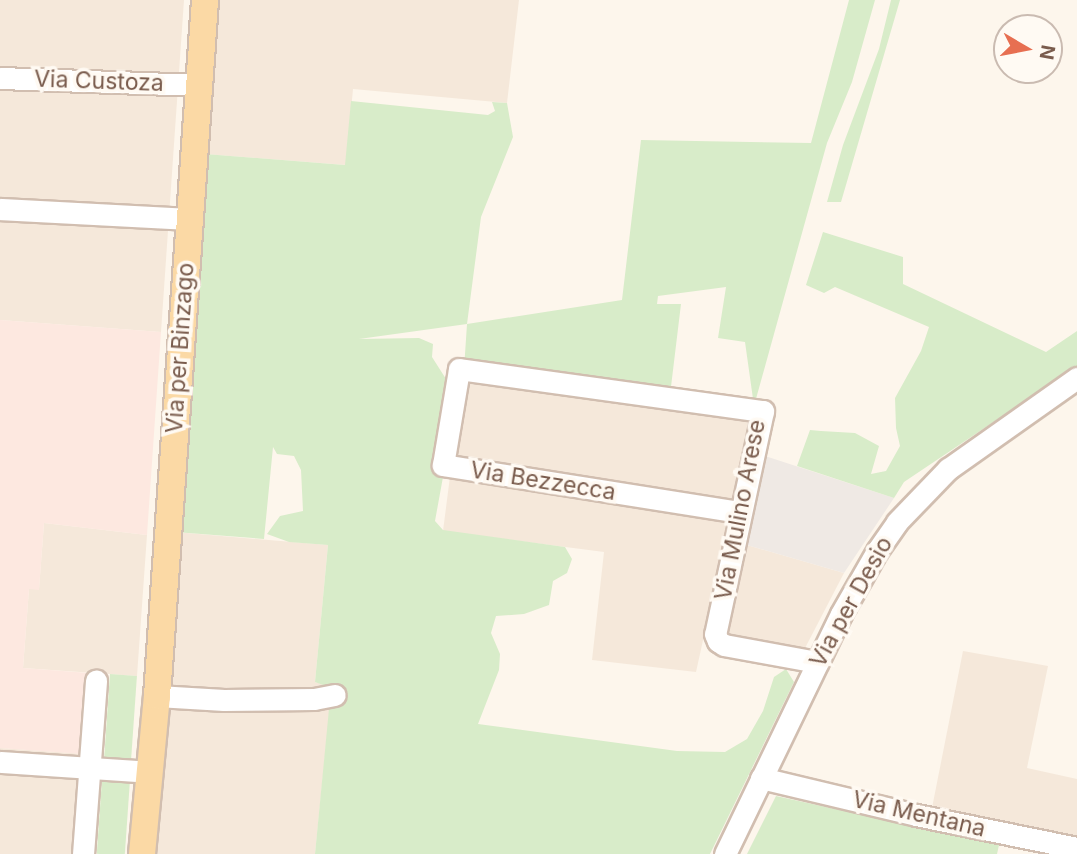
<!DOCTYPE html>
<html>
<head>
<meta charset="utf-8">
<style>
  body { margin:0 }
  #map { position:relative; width:1077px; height:854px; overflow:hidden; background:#fdf6ec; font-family:Inter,sans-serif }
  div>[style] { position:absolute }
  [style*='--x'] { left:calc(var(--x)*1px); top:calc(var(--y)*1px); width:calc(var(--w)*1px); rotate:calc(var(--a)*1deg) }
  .residential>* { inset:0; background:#f5e8da; transform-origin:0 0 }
  .commercial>* { inset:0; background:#fde8e0 }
  .industrial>* { inset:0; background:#efe9e4 }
  .green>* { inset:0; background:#d8ecc9; transform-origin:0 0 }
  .roads { filter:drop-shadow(2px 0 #d1beb0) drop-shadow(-2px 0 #d1beb0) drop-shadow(0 2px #d1beb0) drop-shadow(0 -2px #d1beb0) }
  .minor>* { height:21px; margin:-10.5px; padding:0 10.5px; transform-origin:10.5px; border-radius:10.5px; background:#fff }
  .major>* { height:26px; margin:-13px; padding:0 13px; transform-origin:13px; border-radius:13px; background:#fbd9a5 }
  span { translate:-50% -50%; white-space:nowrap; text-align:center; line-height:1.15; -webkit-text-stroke:7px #fffaf3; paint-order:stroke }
  .street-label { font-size:23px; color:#7a5c4d }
  .north { position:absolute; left:993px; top:14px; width:70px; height:70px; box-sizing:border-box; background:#fffaf3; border:2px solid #cabbb1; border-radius:50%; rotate:100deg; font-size:19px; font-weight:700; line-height:28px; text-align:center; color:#7a5c4d }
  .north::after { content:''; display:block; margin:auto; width:24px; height:32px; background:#e76f51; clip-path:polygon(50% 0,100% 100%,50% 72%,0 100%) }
</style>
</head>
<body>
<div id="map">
  <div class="residential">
    <i style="clip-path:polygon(0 0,184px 0,161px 332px,0 320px)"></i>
    <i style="clip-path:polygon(214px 0,519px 0,507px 103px,353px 89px,346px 165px,205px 154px)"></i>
    <i style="clip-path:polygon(462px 383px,752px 418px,696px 672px,592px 660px,604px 552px,443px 531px)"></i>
    <i style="clip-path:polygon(44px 523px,147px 535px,137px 676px,23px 668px,29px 589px,39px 589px)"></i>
    <i style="clip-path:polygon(175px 532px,328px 545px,315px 682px,332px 687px,315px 854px,152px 854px)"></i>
    <i style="clip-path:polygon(740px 543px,844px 573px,803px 652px,720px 634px)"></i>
    <i style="clip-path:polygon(963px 651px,1048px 666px,1027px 768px,1077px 779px,1077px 843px,931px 813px)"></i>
    <i style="left:0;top:748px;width:83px;height:106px;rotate:4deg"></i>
  </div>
  <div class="commercial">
    <i style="clip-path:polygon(0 320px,161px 332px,147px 535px,44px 523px,39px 590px,29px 589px,23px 668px,89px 673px,83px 754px,0 748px)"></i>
  </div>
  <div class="industrial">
    <i style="clip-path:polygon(762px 455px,894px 498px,844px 573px,740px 543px)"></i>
  </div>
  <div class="green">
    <i style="clip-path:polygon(849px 0,875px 0,852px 82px,827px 143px,754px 406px,745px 342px,718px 338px,726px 287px,658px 296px,657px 304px,681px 304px,670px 395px,464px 369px,467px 324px,359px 339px,419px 338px,433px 344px,432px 357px,446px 379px,433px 473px,443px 477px,435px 521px,443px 530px,565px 547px,572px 559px,567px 573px,553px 581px,549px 605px,524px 614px,496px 616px,491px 633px,500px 654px,499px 670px,478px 724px,677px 751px,725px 752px,747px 739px,763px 711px,774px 677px,786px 669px,794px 682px,710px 854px,315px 854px,331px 688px,315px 682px,328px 545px,289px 542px,267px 534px,280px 516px,303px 511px,301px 470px,294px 456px,277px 454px,273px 447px,264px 539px,175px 532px,205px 154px,345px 165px,351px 101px,488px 115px,495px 111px,492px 102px,507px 103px,513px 137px,481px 217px,467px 324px,622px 300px,641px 140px,811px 143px)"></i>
    <i style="clip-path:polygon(891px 0,900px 0,841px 202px,827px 202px,843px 145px,879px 49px)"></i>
    <i style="clip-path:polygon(823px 232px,903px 257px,903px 284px,1046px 352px,1077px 331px,1077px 366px,904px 482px,894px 498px,797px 466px,810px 430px,821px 431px,855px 433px,879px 446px,871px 474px,886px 471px,900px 446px,896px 428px,895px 398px,921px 351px,929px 327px,835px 287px,824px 293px,806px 285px)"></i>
    <i style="left:110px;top:674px;width:27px;height:85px;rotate:4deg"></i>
    <i style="left:102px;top:779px;width:28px;height:75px;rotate:4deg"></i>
    <i style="clip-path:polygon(776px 796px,999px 845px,997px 854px,747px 854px)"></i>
  </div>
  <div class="roads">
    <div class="minor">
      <i style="--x:0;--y:78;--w:199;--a:2"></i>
      <i style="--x:0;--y:209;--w:189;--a:3"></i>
      <i style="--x:739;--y:512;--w:300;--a:-171"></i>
      <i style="--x:443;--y:465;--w:97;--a:-80.5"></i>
      <i style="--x:459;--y:369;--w:307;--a:7.9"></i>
      <i style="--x:763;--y:411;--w:228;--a:102.1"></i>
      <i style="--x:715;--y:634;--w:8;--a:67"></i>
      <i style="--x:718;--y:641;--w:7;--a:34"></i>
      <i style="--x:724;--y:645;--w:95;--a:10.4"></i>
      <i style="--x:157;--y:696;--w:67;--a:3.4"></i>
      <i style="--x:224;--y:700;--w:90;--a:-0.6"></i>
      <i style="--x:314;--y:699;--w:21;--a:-11"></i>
      <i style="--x:0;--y:762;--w:149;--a:3.8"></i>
      <i style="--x:761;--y:778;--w:159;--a:13.4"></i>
      <i style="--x:916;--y:815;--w:164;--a:11.6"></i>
      <i style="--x:83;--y:854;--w:174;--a:-85.7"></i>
      <i style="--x:725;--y:854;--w:267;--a:-64.2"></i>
      <i style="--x:841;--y:614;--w:73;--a:-60.3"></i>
      <i style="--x:877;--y:551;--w:35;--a:-55"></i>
      <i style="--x:897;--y:522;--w:74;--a:-46.1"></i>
      <i style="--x:948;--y:469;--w:158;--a:-35.2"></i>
    </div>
    <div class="major">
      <i style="--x:142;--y:854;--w:159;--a:-84.6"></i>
      <i style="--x:157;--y:696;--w:698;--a:-86.05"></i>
    </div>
  </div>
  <div class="street-label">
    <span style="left:99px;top:81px;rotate:2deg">Via Custoza</span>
    <span style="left:180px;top:348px;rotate:-86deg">Via per Binzago</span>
    <span style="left:543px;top:481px;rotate:9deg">Via Bezzecca</span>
    <span style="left:740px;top:510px;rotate:-79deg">Via Mulino Arese</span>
    <span style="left:851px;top:602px;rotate:-61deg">Via per Desio</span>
    <span style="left:919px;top:814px;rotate:13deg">Via Mentana</span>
  </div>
  <div class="north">N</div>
</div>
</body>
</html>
